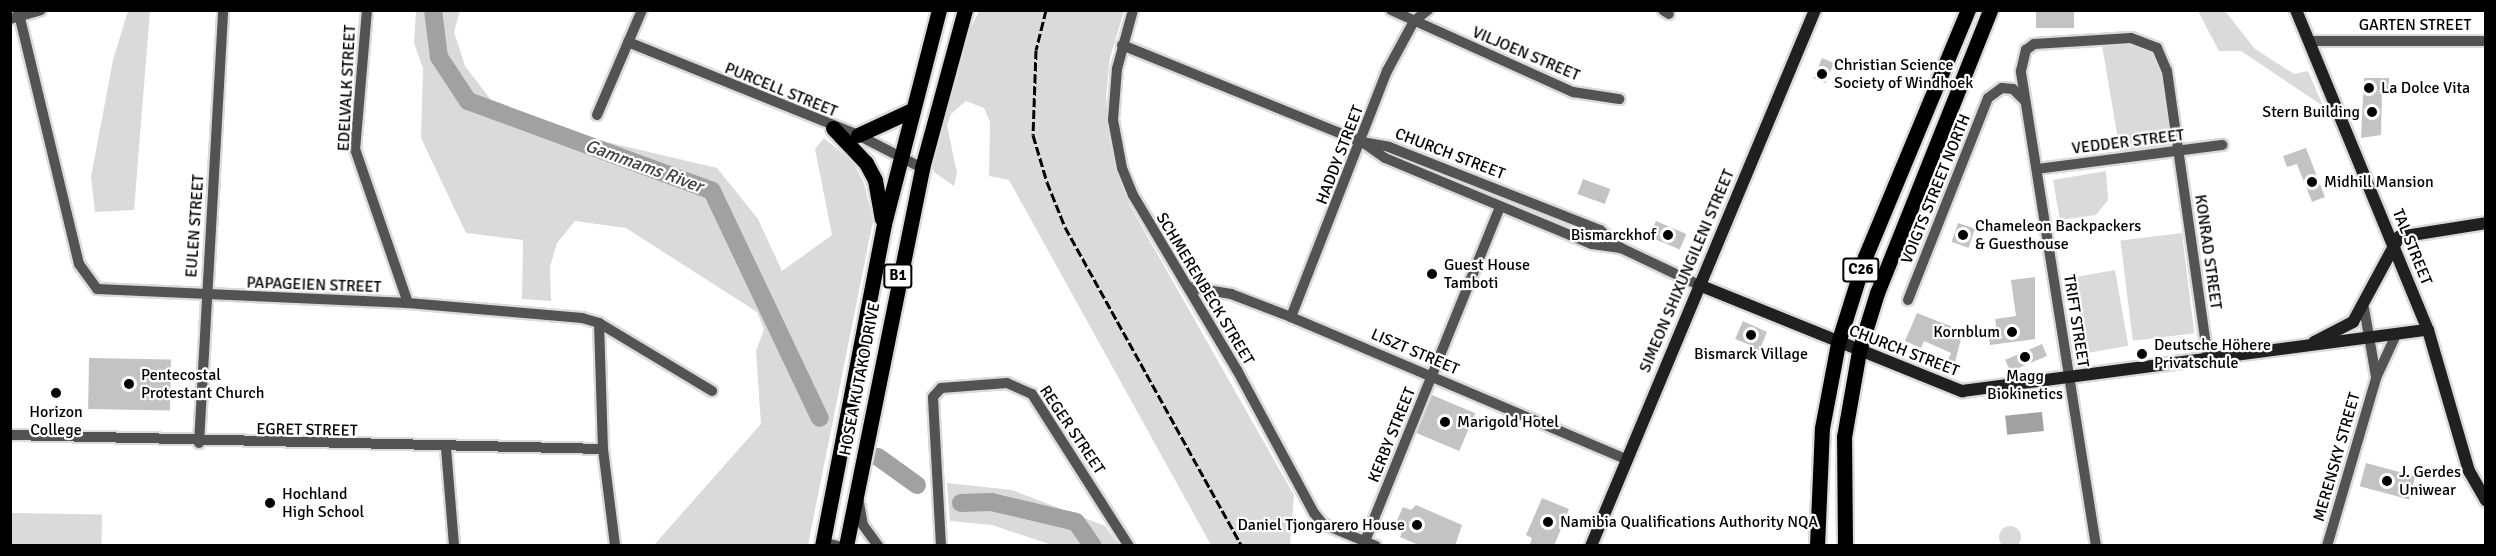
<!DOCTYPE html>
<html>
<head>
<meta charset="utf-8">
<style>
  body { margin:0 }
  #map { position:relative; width:2496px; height:556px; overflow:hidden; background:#fff; font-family:Signika,sans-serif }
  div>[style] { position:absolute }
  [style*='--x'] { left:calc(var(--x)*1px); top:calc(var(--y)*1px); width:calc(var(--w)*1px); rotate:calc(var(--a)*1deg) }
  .green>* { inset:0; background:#dadada; transform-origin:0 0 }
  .round { border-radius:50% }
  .water>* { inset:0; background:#a1a1a1; transform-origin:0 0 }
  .river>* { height:18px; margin:-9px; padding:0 9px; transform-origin:9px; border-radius:9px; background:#a1a1a1 }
  .building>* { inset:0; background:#c3c3c3; transform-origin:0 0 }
  .roads { filter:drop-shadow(2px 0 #dbdbdb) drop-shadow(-2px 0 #dbdbdb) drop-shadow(0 2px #dbdbdb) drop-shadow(0 -2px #dbdbdb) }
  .street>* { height:10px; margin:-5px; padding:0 5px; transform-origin:5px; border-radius:5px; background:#535353 }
  .secondary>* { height:12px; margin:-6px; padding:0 6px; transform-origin:6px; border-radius:6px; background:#202020 }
  .primary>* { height:15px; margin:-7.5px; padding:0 7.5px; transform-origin:7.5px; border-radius:7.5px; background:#000 }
  .rail>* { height:3px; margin-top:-1.5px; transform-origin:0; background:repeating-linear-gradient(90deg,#000 0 9px,transparent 0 12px) }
  .dots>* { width:16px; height:16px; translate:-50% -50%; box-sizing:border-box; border:3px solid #fff; border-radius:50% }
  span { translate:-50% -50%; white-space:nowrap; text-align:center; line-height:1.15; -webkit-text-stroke:4.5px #fff; paint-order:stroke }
  .shield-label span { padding:2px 4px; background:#fff; border:2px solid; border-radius:4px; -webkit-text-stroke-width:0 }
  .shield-label { font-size:15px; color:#000; font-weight:700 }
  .street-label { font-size:16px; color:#000 }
  .poi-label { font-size:16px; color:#000 }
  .left { translate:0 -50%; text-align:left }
  .right { translate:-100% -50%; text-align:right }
  .water-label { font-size:18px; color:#424242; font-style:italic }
  .frame { position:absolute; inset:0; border:12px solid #000; pointer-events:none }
</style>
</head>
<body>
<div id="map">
  <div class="green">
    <i style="clip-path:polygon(128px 11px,150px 11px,134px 210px,95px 212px,91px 177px,113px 60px)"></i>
    <i style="clip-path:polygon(416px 11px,460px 11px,454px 32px,465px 66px,491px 100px,581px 136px,717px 168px,758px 219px,782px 271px,832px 235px,815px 149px,824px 138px,853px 162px,864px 183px,873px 221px,808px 545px,654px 545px,761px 424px,756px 351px,764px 329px,757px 312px,626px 228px,575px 221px,557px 243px,550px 267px,551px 301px,522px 299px,523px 240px,466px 233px,421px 138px,423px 68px,414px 43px)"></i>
    <i style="clip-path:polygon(979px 11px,1124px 11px,1110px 58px,1106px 96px,1109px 141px,1118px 172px,1129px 204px,1294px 495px,1290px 545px,1211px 545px,1009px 180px,989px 176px,990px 122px,984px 108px,966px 101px,951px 114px,947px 125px,957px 173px,954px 186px,934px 172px,931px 161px,963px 44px)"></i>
    <i style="clip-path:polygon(2198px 11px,2225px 11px,2255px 49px,2294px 74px,2308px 71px,2323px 106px,2241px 51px,2219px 51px)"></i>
    <i style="clip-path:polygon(2101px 39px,2141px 39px,2163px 60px,2178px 150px,2121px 158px)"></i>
    <i style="clip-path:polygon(2106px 171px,2108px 200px,2096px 215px,2060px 220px,2053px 180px)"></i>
    <i style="left:2182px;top:233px;width:101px;height:62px;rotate:83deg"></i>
    <i style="left:2115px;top:270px;width:77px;height:43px;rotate:80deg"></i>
    <i style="clip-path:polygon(947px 483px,1012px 490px,1105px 526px,1119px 545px,1052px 545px,992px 525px,950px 521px)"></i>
    <i style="left:11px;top:513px;width:91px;height:32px;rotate:1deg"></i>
    <i class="round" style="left:1999px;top:526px;width:22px;height:22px"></i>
  </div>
  <div class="water">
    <i style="left:2042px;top:412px;width:19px;height:37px;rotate:84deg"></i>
  </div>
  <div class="river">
    <i style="--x:433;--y:10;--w:47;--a:82.7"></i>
    <i style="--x:439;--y:57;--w:53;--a:56.6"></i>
    <i style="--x:468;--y:101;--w:260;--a:20.2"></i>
    <i style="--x:712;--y:191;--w:251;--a:64.6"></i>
    <i style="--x:878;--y:457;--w:48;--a:35.7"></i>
    <i style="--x:961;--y:503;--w:30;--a:-2"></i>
    <i style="--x:991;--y:502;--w:87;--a:13.2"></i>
    <i style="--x:1076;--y:522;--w:29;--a:55"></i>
  </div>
  <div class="building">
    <i style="left:2036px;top:11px;width:38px;height:17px"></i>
    <i style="left:1822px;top:58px;width:13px;height:22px;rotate:23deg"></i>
    <i style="clip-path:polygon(2364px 78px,2389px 78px,2389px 90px,2382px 90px,2381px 135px,2361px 138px)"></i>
    <i style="clip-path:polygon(2306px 148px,2325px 197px,2312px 202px,2297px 164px,2287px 167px,2283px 156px)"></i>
    <i style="left:1583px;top:179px;width:29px;height:16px;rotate:20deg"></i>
    <i style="left:1656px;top:221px;width:33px;height:17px;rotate:23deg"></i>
    <i style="left:1958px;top:223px;width:18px;height:20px;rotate:19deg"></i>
    <i style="clip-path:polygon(2035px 277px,2035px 339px,1990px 345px,1988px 332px,1997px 331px,1995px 319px,2016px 316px,2011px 280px)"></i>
    <i style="clip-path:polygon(1917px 313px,1963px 331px,1953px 370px,1945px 366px,1951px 353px,1924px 341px,1921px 348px,1905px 341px)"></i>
    <i style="clip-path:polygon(1743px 321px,1767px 332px,1757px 356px,1747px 351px,1750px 345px,1735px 339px)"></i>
    <i style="left:2042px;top:344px;width:13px;height:40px;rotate:67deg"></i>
    <i style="left:89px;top:358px;width:82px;height:51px;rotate:1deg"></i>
    <i style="left:1432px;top:395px;width:47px;height:41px;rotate:23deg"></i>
    <i style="left:2366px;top:463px;width:51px;height:24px;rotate:15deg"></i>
    <i style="clip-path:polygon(1542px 498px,1569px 509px,1554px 546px,1529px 546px,1532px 538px,1526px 535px)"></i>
    <i style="clip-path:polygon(1416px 505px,1462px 525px,1455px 546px,1421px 546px,1400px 537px,1402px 532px,1393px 529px,1403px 507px,1411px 510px)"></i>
  </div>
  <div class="roads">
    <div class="street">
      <i style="--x:18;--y:10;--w:261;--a:76.5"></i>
      <i style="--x:79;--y:264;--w:31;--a:54"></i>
      <i style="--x:97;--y:289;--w:311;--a:2.6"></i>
      <i style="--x:408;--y:303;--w:175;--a:4.9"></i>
      <i style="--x:582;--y:318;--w:18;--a:16"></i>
      <i style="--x:599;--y:323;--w:132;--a:31"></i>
      <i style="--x:367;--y:10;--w:140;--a:94.9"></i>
      <i style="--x:355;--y:149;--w:163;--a:71"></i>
      <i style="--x:1133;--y:10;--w:61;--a:105.2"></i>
      <i style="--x:1117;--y:69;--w:51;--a:94.5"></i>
      <i style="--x:1113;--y:120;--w:49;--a:79.4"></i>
      <i style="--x:1122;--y:168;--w:29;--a:68"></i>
      <i style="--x:1133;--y:195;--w:204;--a:59.3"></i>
      <i style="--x:1237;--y:370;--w:162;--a:61.7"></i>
      <i style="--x:1314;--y:513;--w:14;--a:51"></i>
      <i style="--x:1323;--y:524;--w:57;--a:22.5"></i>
      <i style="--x:1391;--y:10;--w:200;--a:24.3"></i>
      <i style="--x:1573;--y:92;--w:47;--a:8.7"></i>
      <i style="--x:1663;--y:10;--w:7;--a:34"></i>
      <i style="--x:10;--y:19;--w:32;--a:-16"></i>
      <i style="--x:2309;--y:41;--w:177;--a:0"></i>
      <i style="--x:628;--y:42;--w:248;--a:22"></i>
      <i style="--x:858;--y:135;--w:72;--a:27.3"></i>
      <i style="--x:1122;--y:45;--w:259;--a:22"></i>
      <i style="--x:1362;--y:142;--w:27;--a:10"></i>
      <i style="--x:1389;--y:147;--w:227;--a:21.5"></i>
      <i style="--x:1600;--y:230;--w:28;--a:41"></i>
      <i style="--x:1621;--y:248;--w:86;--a:25.4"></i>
      <i style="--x:597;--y:115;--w:114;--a:-66.8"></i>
      <i style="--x:1365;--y:144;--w:24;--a:35"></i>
      <i style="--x:1385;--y:158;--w:224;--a:22.6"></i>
      <i style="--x:1592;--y:244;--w:29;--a:8"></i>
      <i style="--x:2037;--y:169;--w:187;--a:-7.4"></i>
      <i style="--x:1188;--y:287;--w:44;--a:9.2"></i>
      <i style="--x:1231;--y:294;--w:64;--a:21"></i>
      <i style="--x:1291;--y:317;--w:364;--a:23"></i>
      <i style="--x:1908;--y:300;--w:217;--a:-68.4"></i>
      <i style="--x:1988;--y:98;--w:17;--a:-36"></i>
      <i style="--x:2002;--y:88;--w:11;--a:5"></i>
      <i style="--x:2013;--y:89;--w:17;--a:45"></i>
      <i style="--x:2364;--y:308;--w:70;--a:80.1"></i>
      <i style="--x:1291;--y:317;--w:264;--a:-68.7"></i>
      <i style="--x:1387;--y:71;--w:57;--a:-61.6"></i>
      <i style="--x:1414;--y:21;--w:18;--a:-38"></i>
      <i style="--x:599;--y:323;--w:126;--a:88.2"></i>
      <i style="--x:603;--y:449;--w:98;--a:82.9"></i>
      <i style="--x:10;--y:435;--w:593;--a:1.35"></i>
      <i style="--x:199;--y:443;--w:434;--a:-86.8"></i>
      <i style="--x:446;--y:448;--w:98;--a:85.3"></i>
      <i style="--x:858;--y:497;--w:28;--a:80"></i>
      <i style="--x:863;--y:525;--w:26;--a:54"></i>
      <i style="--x:1365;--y:541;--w:360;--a:-68"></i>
      <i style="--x:822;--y:542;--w:16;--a:14"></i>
      <i style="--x:941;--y:546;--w:149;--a:-93.1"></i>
      <i style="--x:933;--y:397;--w:12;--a:-48"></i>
      <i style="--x:941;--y:388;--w:66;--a:-4.3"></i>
      <i style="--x:1007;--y:383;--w:27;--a:24"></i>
      <i style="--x:1032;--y:394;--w:180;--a:57.5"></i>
      <i style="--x:2096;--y:546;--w:481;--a:-99"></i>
      <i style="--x:2021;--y:71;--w:22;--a:-77"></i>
      <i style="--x:2026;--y:50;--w:10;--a:-37"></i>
      <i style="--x:2034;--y:44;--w:97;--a:-3.5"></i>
      <i style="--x:2131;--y:38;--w:28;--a:21"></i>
      <i style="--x:2157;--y:48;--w:25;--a:67"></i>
      <i style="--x:2167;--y:71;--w:290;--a:81.9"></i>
      <i style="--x:2327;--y:546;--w:175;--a:-73.7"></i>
      <i style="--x:2376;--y:378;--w:45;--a:-65.1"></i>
    </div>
    <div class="secondary">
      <i style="--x:2296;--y:10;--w:346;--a:67.6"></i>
      <i style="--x:2428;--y:330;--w:147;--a:73.8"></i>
      <i style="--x:2469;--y:471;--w:34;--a:60"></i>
      <i style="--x:1699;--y:285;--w:284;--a:22"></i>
      <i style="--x:1962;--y:391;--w:470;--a:-7.5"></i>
      <i style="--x:2314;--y:342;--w:44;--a:-27.1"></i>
      <i style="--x:2353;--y:322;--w:97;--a:-61.6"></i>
      <i style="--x:2399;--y:237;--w:88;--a:-9.1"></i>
      <i style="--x:1591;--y:546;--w:581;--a:-67.32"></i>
    </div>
    <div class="primary">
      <i style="--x:833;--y:128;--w:48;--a:46.7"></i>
      <i style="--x:866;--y:163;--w:19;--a:62"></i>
      <i style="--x:875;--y:180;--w:39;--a:80"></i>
      <i style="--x:858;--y:135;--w:57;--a:-24.8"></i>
      <i style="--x:822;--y:546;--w:328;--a:-79.1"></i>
      <i style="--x:884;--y:224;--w:221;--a:-75.6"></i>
      <i style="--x:846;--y:546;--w:386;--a:-78.6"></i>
      <i style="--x:922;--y:168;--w:164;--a:-74.8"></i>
      <i style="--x:1817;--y:546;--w:118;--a:-87.6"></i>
      <i style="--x:1822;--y:428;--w:86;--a:-79.3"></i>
      <i style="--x:1838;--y:343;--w:90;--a:-72.6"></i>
      <i style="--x:1865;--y:257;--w:268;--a:-67.4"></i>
      <i style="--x:1845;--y:546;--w:109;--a:-90.5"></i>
      <i style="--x:1844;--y:437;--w:87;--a:-80.1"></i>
      <i style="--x:1859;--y:351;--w:61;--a:-72.8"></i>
      <i style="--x:1877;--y:293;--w:305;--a:-68.2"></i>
    </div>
  </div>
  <div class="rail">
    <i style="--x:1046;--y:10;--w:41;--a:104"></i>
    <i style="--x:1036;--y:50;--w:85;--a:92"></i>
    <i style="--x:1033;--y:135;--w:49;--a:73.4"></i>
    <i style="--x:1047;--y:182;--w:48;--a:68.2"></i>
    <i style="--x:1065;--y:227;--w:365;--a:61"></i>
  </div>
  <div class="dots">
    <i style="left:1822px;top:74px;background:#000"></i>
    <i style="left:2369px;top:88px;background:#000"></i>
    <i style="left:2372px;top:112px;background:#000"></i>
    <i style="left:2312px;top:182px;background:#000"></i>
    <i style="left:1668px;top:235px;background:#000"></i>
    <i style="left:1963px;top:235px;background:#000"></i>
    <i style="left:1432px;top:274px;background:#000"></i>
    <i style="left:2012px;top:332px;background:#000"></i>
    <i style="left:1751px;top:335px;background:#000"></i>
    <i style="left:2142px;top:354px;background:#000"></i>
    <i style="left:2025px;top:357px;background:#000"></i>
    <i style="left:129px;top:384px;background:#000"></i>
    <i style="left:56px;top:393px;background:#000"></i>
    <i style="left:1445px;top:422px;background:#000"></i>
    <i style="left:2387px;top:481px;background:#000"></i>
    <i style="left:270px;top:503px;background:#000"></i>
    <i style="left:1548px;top:522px;background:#000"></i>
    <i style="left:1417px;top:525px;background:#000"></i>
  </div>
  <div class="shield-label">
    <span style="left:1861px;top:270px">C26</span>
    <span style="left:898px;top:276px">B1</span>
  </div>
  <div class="street-label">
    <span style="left:2415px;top:25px">GARTEN STREET</span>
    <span style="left:1526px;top:54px;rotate:23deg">VILJOEN STREET</span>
    <span style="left:347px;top:88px;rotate:-87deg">EDELVALK STREET</span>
    <span style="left:781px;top:90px;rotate:22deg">PURCELL STREET</span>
    <span style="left:2128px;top:142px;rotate:-7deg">VEDDER STREET</span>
    <span style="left:1450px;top:154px;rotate:21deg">CHURCH STREET</span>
    <span style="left:1340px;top:155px;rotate:-69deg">HADDY STREET</span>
    <span style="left:1936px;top:189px;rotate:-68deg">VOIGTS STREET NORTH</span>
    <span style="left:195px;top:226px;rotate:-86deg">EULEN STREET</span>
    <span style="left:2412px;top:247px;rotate:68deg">TAL STREET</span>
    <span style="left:2208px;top:252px;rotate:82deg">KONRAD STREET</span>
    <span style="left:1687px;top:271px;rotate:-67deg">SIMEON SHIXUNGILENI STREET</span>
    <span style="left:314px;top:285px;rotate:2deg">PAPAGEIEN STREET</span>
    <span style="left:1205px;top:289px;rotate:59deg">SCHMERENBECK STREET</span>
    <span style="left:2076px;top:321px;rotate:81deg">TRIFT STREET</span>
    <span style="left:1904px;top:351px;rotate:21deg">CHURCH STREET</span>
    <span style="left:1415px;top:352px;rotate:23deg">LISZT STREET</span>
    <span style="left:860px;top:379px;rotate:-79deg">HOSEA KUTAKO DRIVE</span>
    <span style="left:307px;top:430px;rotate:1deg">EGRET STREET</span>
    <span style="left:1072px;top:430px;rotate:56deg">REGER STREET</span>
    <span style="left:1392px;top:435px;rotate:-68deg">KERBY STREET</span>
    <span style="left:2337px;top:457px;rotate:-74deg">MERENSKY STREET</span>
  </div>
  <div class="poi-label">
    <span class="left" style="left:1834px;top:74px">Christian Science<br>Society of Windhoek</span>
    <span class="left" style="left:2381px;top:88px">La Dolce Vita</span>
    <span class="right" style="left:2360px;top:112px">Stern Building</span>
    <span class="left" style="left:2324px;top:182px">Midhill Mansion</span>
    <span class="left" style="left:1975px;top:235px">Chameleon Backpackers<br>&amp; Guesthouse</span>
    <span class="right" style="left:1656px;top:235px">Bismarckhof</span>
    <span class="left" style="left:1444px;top:274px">Guest House<br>Tamboti</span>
    <span class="right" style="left:2000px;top:332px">Kornblum</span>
    <span class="left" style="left:2154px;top:354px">Deutsche Höhere<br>Privatschule</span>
    <span style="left:1751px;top:354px">Bismarck Village</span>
    <span class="left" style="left:141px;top:384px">Pentecostal<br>Protestant Church</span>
    <span style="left:2025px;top:385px">Magg<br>Biokinetics</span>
    <span style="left:56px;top:421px">Horizon<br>College</span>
    <span class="left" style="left:1457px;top:422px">Marigold Hotel</span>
    <span class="left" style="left:2399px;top:481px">J. Gerdes<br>Uniwear</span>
    <span class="left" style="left:282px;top:503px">Hochland<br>High School</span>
    <span class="left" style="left:1560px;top:522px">Namibia Qualifications Authority NQA</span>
    <span class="right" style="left:1405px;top:525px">Daniel Tjongarero House</span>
  </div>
  <div class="water-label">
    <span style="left:644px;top:166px;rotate:20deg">Gammams River</span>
  </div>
  <div class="frame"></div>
</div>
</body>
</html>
